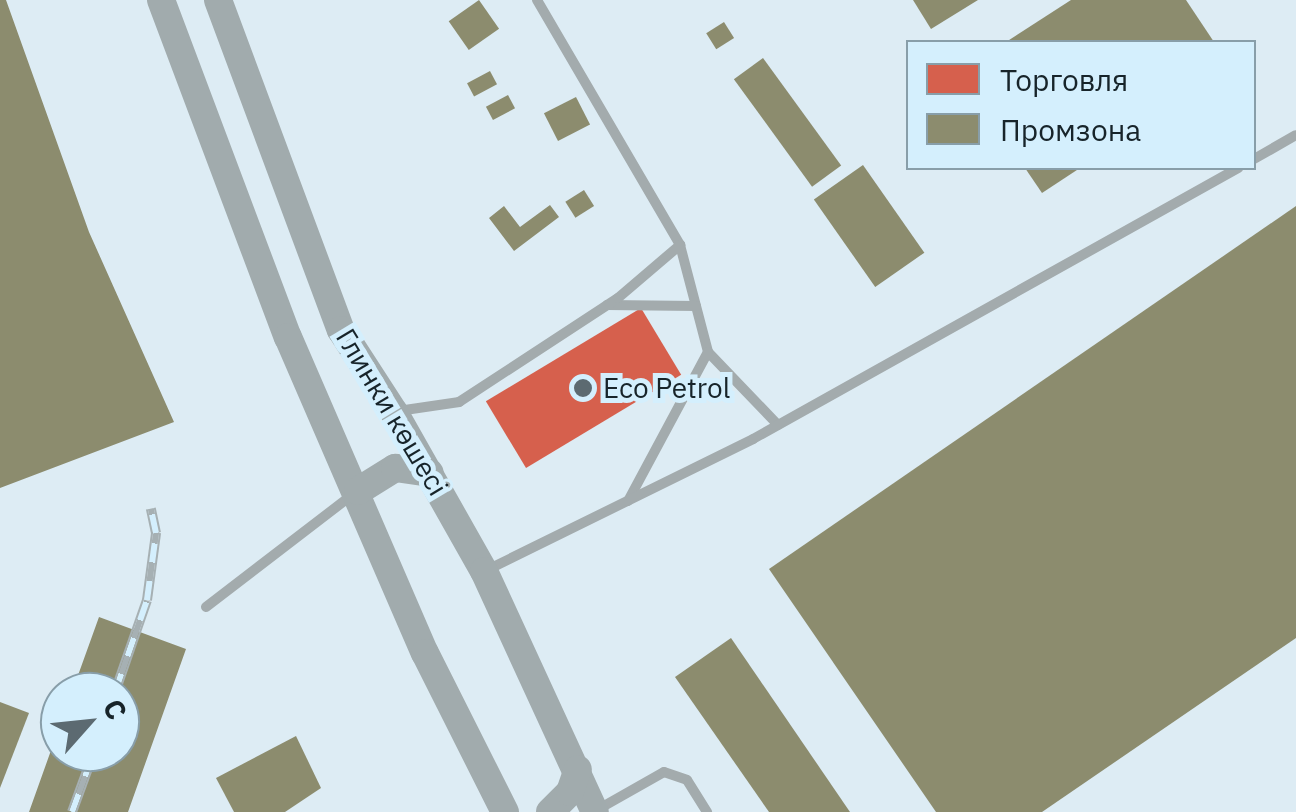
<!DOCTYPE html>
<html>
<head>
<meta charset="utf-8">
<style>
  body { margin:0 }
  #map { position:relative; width:1296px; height:812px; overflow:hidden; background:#ddecf4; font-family:"IBM Plex Sans",sans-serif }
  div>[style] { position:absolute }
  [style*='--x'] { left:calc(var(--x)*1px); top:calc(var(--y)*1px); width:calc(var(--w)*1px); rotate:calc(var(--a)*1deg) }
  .shops>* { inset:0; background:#d6604d; transform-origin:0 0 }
  .industry>* { inset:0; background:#8c8c6e; transform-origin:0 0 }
  .lane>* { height:10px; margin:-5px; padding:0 5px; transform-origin:5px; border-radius:5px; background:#a3abad }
  .secondary>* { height:28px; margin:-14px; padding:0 14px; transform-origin:14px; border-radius:14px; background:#a1abad }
  .rail>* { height:10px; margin-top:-5px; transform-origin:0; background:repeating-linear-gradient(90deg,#d4effd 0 19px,#a6b0b3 0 38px); box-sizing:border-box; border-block:2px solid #a6b0b3 }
  .dots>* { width:28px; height:28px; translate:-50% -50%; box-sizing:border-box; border:5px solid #d4effd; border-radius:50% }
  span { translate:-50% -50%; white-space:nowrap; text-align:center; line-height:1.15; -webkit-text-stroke:10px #d4effd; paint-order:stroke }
  .poi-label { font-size:28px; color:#17242a }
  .left { translate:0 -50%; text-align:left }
  .street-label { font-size:28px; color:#17242a }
  .legend { position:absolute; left:906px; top:40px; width:350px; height:130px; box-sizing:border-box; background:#d4effd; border:2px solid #889ea9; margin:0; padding:12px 18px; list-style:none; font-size:30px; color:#17242a }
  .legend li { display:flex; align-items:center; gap:20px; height:50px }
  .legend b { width:50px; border:2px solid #889ea9 }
  .north { position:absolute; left:40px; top:672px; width:100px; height:100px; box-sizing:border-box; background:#d4effd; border:2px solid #889ea9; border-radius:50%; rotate:63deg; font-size:28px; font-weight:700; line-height:40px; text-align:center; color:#17242a }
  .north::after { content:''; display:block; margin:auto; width:35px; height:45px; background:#5c6a71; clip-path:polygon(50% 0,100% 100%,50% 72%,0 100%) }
</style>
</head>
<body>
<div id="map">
  <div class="shops">
    <i style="left:641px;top:308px;width:78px;height:181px;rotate:59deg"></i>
  </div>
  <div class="industry">
    <i style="clip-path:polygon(0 0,6px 0,89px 232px,174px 422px,0 488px)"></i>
    <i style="left:479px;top:0;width:35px;height:37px;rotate:55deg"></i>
    <i style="clip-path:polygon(913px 0,978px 0,931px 29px)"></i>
    <i style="clip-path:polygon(1071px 0,1186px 0,1214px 42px,1006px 42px)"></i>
    <i style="left:724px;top:22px;width:19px;height:21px;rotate:58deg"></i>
    <i style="left:763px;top:58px;width:133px;height:36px;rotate:54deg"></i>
    <i style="left:490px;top:71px;width:15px;height:26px;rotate:62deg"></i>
    <i style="left:508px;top:95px;width:15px;height:25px;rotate:62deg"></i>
    <i style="left:576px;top:97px;width:31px;height:36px;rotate:63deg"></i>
    <i style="left:863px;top:165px;width:107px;height:60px;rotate:55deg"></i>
    <i style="clip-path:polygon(1025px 168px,1080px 168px,1042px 193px)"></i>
    <i style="left:584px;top:190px;width:19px;height:22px;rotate:58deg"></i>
    <i style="clip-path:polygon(550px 205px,559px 217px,514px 251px,489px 218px,504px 206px,520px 227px)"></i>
    <i style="clip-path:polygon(1296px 206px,1296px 638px,1042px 812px,936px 812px,769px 569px)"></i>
    <i style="clip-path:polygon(99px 617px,186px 649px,128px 812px,29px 812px,59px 728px,60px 752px,120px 752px,120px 692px,72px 692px)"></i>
    <i style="clip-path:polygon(731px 638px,850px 812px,769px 812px,675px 677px)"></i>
    <i style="clip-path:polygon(0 702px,29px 713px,0 788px)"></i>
    <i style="clip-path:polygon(296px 736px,321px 788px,285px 812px,234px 812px,216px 778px)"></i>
  </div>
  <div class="lane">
    <i style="--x:537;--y:0;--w:284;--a:59.7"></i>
    <i style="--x:680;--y:245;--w:111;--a:75.3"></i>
    <i style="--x:708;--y:352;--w:101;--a:46.2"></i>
    <i style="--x:1254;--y:159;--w:48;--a:-29.7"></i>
    <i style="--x:607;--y:305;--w:89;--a:0.6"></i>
    <i style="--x:398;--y:411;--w:62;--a:-8.4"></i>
    <i style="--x:459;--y:402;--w:190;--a:-33.2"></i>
    <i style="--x:618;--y:298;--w:82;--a:-40.5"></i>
    <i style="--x:628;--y:501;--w:169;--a:-61.8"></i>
    <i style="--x:485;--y:571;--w:299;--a:-26.2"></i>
    <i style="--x:753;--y:439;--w:556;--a:-29.19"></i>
    <i style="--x:206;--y:607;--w:184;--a:-37.5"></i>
    <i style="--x:595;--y:811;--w:79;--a:-29.5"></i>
    <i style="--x:664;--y:772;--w:24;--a:19"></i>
    <i style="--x:687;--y:780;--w:38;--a:58"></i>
  </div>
  <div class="secondary">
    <i style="--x:161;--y:0;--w:360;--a:69.4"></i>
    <i style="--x:288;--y:337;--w:344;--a:66.6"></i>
    <i style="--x:425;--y:653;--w:178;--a:63.3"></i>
    <i style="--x:218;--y:0;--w:352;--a:69.6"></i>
    <i style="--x:341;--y:330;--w:98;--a:57.1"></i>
    <i style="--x:394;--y:412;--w:183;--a:60.5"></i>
    <i style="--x:484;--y:571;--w:265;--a:65.3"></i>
    <i style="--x:358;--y:491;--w:44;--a:-31.9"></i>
    <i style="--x:395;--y:468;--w:35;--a:8"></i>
    <i style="--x:550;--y:812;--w:28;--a:-45"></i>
    <i style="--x:570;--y:792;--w:24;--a:-71"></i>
  </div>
  <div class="rail">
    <i style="--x:115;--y:692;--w:97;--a:-70.8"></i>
    <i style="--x:147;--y:600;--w:68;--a:-82.3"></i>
    <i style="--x:156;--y:533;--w:25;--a:-102"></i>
    <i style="--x:72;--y:812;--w:64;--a:-69.9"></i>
  </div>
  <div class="dots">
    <i style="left:583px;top:388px;background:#5c6a71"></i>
  </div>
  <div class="poi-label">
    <span class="left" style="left:603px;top:388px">Eco Petrol</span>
  </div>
  <div class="street-label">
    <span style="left:392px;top:412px;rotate:59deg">Глинки көшесі</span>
  </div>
  <ul class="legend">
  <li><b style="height:28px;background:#d6604d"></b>Торговля</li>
  <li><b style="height:28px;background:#8c8c6e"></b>Промзона</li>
  </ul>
  <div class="north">С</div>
</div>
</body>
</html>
